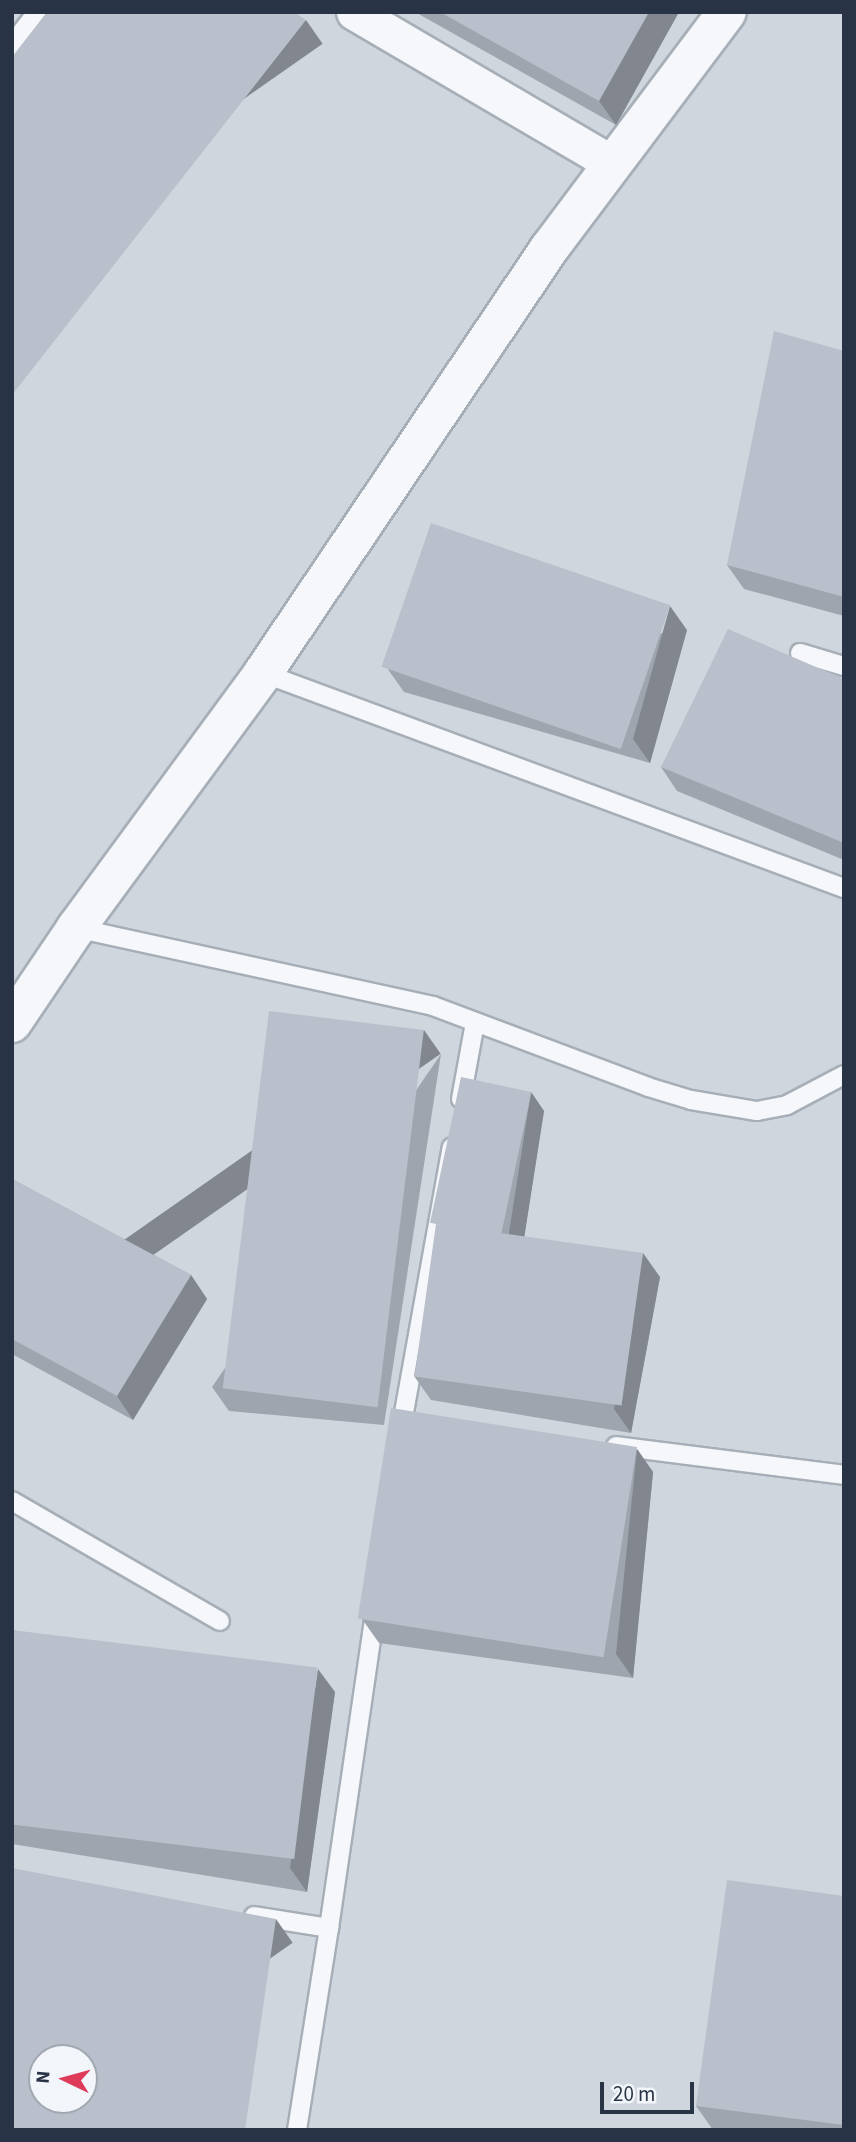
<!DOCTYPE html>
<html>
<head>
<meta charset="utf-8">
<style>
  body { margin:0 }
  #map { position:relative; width:856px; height:2142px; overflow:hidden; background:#e2e7ec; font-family:"Source Sans 3",sans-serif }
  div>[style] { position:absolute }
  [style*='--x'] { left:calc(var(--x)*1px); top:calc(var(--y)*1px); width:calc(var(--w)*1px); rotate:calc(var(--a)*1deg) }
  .built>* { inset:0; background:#d0d6de }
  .roads { filter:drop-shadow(2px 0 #a6aeb7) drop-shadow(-2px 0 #a6aeb7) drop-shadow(0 2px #a6aeb7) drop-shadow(0 -2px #a6aeb7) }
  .service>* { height:18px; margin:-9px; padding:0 9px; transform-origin:9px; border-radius:9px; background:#f6f7fa }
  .minor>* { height:35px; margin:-17.5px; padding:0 17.5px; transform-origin:17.5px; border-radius:17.5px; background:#f6f7fa }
  .tertiary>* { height:38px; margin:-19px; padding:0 19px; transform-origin:19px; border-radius:19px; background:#f6f7fa }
  .wall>* { inset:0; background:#9fa5af }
  .shaded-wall>* { inset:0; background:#82868e; transform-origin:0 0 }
  .building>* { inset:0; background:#b9c0cb; transform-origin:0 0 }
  span { translate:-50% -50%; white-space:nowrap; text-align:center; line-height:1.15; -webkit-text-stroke:6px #f2f5f9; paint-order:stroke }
  .frame { position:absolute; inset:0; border:14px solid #283446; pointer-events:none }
  .north { position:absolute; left:28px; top:2044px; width:70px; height:70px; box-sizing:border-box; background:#f2f5f9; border:2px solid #a1a8b1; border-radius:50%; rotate:275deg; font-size:19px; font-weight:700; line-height:28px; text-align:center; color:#283446 }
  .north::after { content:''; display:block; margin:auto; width:24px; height:32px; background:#de3a5a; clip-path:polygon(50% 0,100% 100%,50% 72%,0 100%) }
  .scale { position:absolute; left:600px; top:2082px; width:94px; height:32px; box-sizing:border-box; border:4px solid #283446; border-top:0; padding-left:9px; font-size:21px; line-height:24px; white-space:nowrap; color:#283446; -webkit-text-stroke:5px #f2f5f9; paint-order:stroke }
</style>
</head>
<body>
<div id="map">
  <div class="built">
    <i style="clip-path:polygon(evenodd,12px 12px,844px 12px,844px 2130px,12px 2130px,12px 12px,42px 2058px,84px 2058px,84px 2100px,42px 2100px,42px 2058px)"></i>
  </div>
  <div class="roads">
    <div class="service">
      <i style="--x:800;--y:653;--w:46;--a:16.5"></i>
      <i style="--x:263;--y:673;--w:620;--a:20.31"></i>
      <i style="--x:76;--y:928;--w:365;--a:12.3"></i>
      <i style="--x:433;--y:1006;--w:230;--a:20.6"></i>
      <i style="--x:648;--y:1087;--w:45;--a:16.8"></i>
      <i style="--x:691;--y:1100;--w:67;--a:9.5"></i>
      <i style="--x:757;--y:1111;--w:31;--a:-11"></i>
      <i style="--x:787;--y:1105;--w:64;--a:-27.8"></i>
      <i style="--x:461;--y:1099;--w:77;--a:-79.6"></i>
      <i style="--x:403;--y:1418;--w:275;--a:-79.8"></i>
      <i style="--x:616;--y:1446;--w:230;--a:7.2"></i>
      <i style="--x:12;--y:1501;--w:240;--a:30"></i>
      <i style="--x:254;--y:1916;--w:76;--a:9.1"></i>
      <i style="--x:329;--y:1928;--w:319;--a:-81.7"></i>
      <i style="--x:297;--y:2130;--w:205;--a:-81"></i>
    </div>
    <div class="minor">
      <i style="--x:354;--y:12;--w:300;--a:30.4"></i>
      <i style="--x:12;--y:57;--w:57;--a:-52.1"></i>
    </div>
    <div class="tertiary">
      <i style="--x:12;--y:1023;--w:115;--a:-56"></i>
      <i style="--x:76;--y:928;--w:316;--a:-53.7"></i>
      <i style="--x:263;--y:673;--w:511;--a:-56"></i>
      <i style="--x:549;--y:249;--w:296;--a:-53.1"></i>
    </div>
  </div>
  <div class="wall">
    <i style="clip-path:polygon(415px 12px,679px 12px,616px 125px)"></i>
    <i style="clip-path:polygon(844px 351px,844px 616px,744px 589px,727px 565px)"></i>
    <i style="clip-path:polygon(687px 630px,650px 763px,404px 692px,387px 668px)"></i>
    <i style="clip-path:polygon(844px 679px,844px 860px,677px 791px,661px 767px)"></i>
    <i style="clip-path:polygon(441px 1054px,384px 1425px,229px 1411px,212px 1387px)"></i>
    <i style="clip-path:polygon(531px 1092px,544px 1111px,524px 1237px,660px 1277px,631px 1433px,431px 1400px,414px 1376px,440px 1225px)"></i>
    <i style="clip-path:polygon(12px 1179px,191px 1275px,207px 1299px,133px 1420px,12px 1354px)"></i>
    <i style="clip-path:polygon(637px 1449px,653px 1472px,633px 1678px,379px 1643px,362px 1619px)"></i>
    <i style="clip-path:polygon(12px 1630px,335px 1692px,307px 1892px,12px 1844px)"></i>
    <i style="clip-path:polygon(844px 1896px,844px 2130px,713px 2130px,696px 2106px)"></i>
  </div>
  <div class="shaded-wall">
    <i style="clip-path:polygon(649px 12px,679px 12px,616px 125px,599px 101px)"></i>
    <i style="left:306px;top:20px;width:29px;height:477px;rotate:55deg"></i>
    <i style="clip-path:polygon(670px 606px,687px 630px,650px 763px,633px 739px)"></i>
    <i style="left:424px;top:1030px;width:29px;height:375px;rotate:55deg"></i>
    <i style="clip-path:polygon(531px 1092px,544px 1111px,521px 1258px,508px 1239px)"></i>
    <i style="clip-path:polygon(643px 1253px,660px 1277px,631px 1433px,614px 1409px)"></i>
    <i style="clip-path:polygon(191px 1275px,207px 1299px,133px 1420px,117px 1396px)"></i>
    <i style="clip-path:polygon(637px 1449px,653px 1472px,633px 1678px,616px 1654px)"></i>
    <i style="clip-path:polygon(318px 1669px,335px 1692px,307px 1892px,290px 1868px)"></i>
    <i style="left:276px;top:1919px;width:29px;height:213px;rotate:55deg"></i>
  </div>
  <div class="building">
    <i style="clip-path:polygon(47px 12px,294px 12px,306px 20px,12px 395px,12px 57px)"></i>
    <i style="clip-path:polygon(440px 12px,649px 12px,599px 101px)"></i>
    <i style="clip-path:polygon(774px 331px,844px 351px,844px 597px,727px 565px)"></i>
    <i style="left:431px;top:523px;width:253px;height:152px;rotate:19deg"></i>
    <i style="clip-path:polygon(728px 629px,844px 679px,844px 843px,661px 767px)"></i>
    <i style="left:269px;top:1011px;width:156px;height:380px;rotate:7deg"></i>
    <i style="left:461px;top:1077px;width:72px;height:149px;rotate:12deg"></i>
    <i style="clip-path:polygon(12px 1179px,191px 1275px,117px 1396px,12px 1339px)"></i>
    <i style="left:436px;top:1224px;width:209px;height:154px;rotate:8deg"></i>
    <i style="left:391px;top:1408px;width:249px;height:213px;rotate:9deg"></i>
    <i style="left:12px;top:1630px;width:308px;height:193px;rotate:7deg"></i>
    <i style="clip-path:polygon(evenodd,12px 1868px,276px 1919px,245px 2130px,12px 2130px,12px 1868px,42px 2058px,84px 2058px,84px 2100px,42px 2100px,42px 2058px)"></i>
    <i style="clip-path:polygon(727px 1880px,844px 1896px,844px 2125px,696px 2106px)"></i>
  </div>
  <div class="frame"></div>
  <div class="north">N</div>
  <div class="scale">20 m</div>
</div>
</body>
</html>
